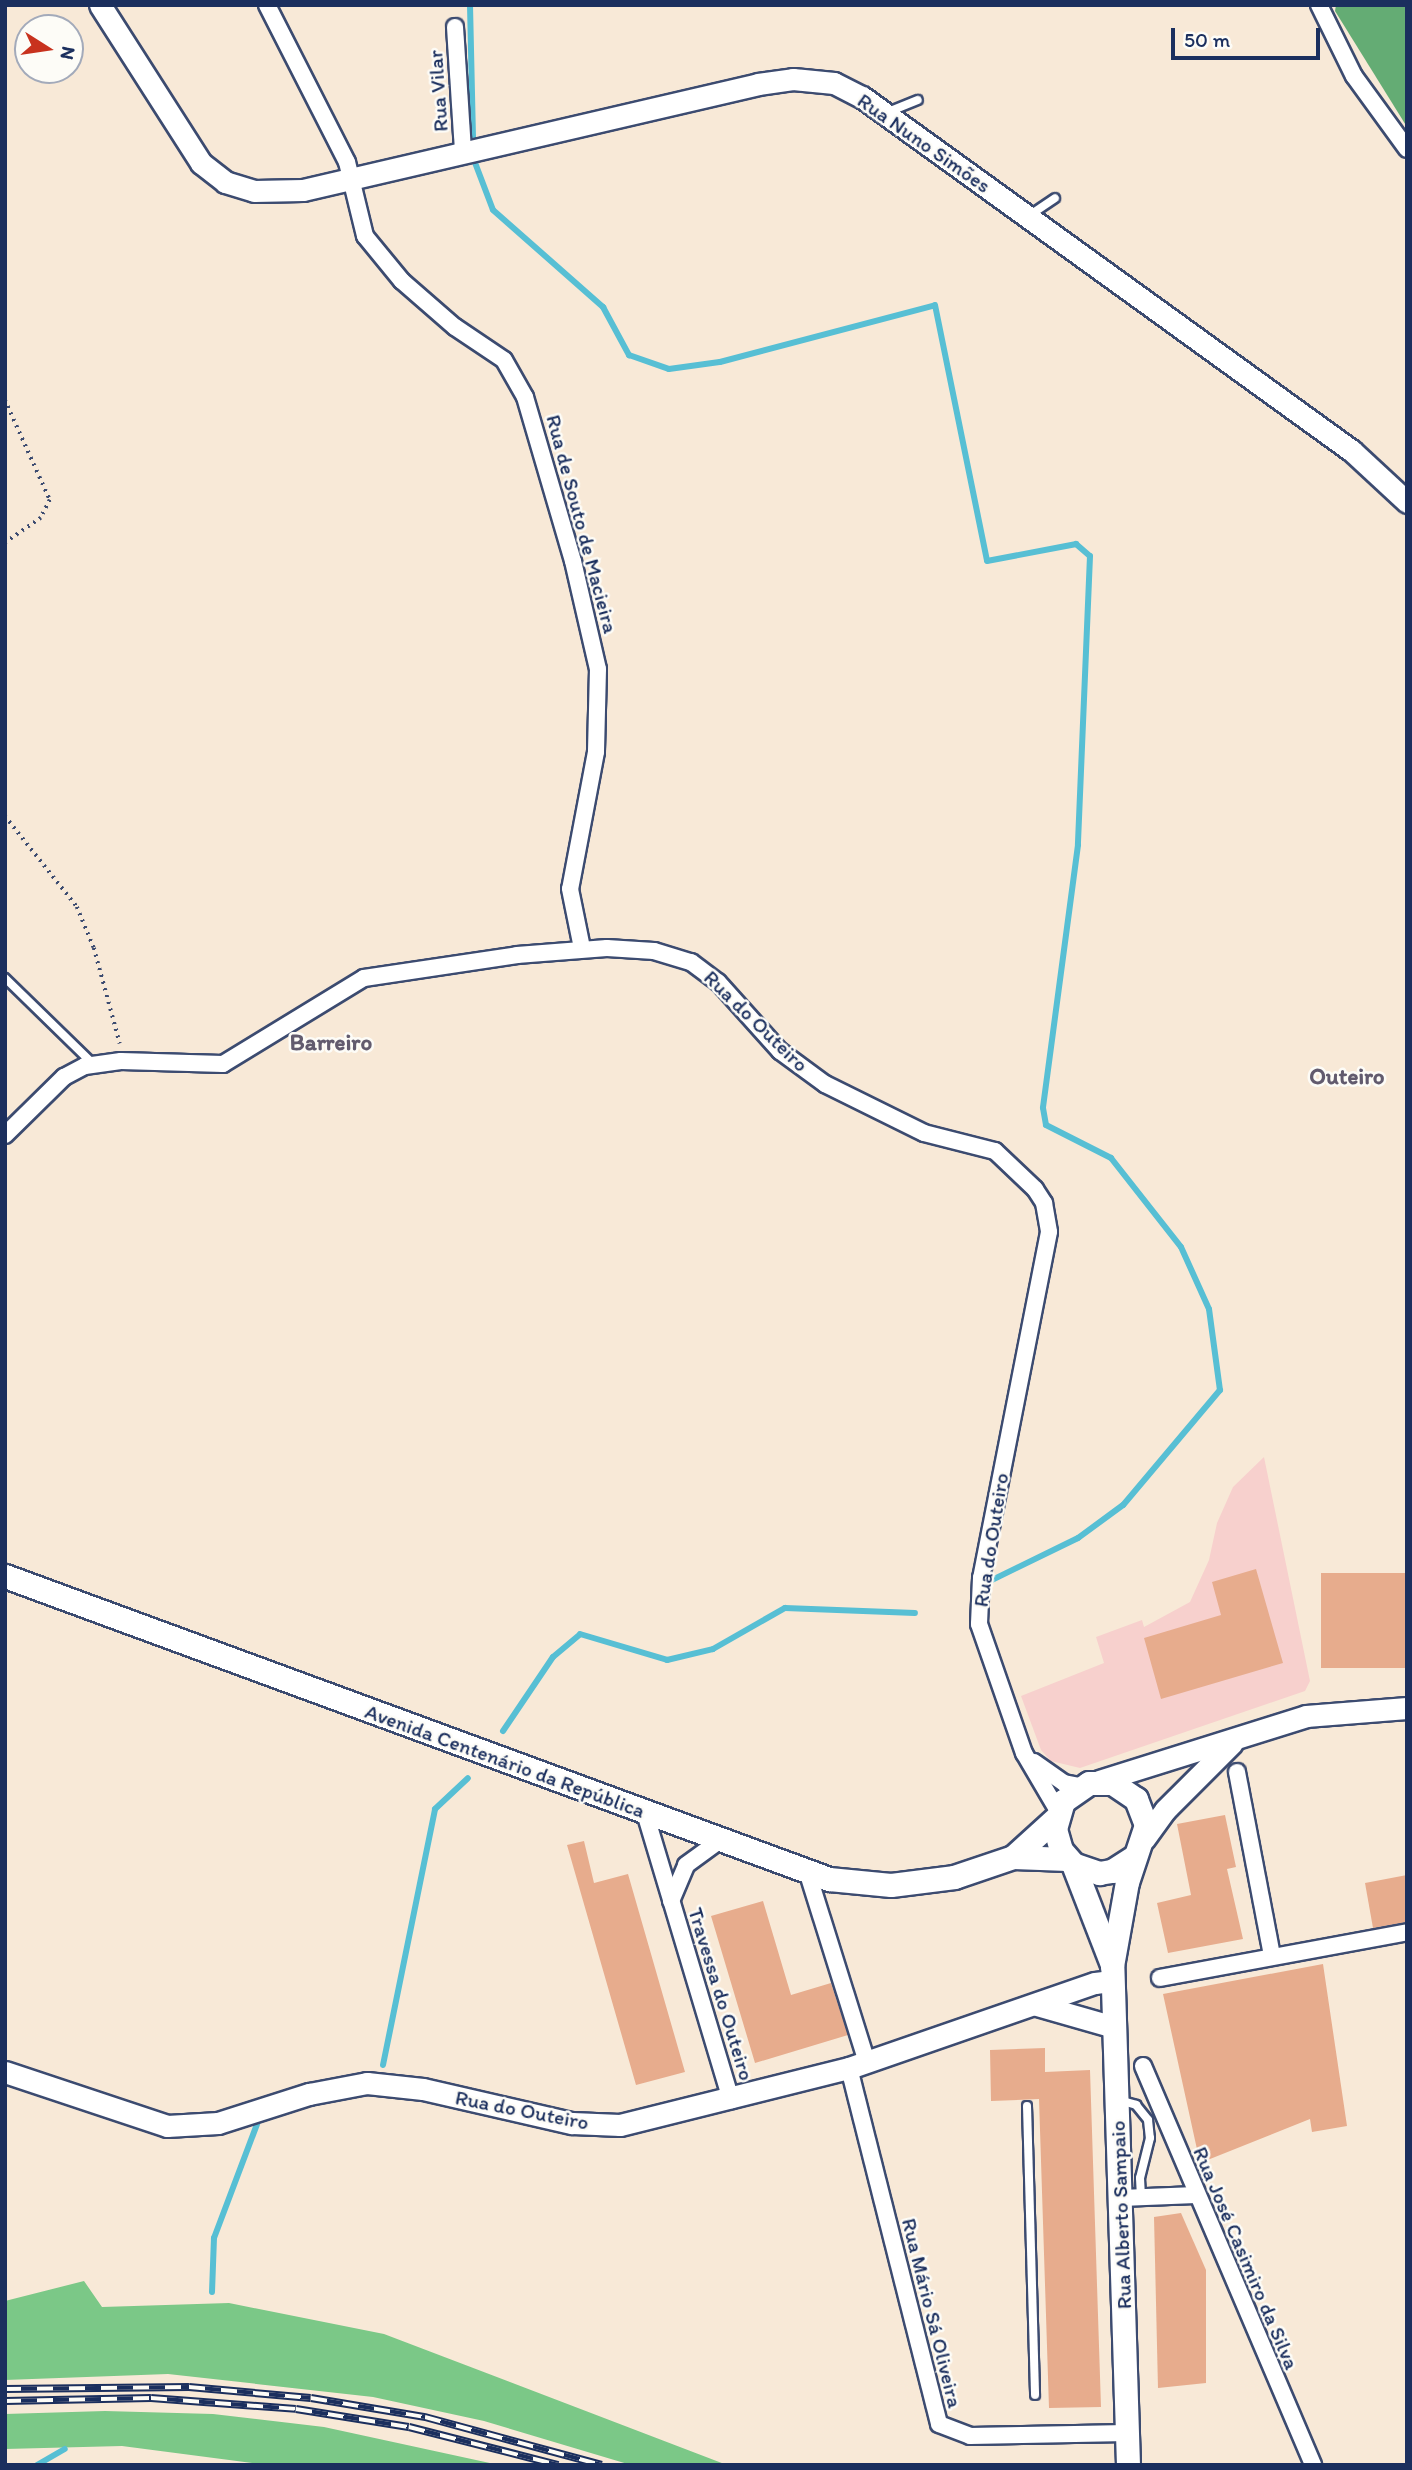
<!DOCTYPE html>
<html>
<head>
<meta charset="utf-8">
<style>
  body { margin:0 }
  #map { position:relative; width:1412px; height:2470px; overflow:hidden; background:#f8e9d7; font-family:Itim,sans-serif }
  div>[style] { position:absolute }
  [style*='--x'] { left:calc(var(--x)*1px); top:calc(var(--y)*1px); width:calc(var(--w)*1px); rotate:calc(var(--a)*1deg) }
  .built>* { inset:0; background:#f7d0cd }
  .green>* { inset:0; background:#7bc887 }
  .forest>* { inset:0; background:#64ac74 }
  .stream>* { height:6px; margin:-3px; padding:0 3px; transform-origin:3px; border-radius:3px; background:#57bfd4 }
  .building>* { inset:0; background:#e7ac8d; transform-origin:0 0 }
  .path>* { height:3.5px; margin-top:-1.75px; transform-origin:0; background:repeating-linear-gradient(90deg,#3c4b70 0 2px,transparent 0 7px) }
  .roads { filter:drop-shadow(2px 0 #3c4b70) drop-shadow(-2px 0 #3c4b70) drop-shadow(0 2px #3c4b70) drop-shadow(0 -2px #3c4b70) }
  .service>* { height:8px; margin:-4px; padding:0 4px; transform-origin:4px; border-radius:4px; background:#fff }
  .minor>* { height:16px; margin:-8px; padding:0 8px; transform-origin:8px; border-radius:8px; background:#fff }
  .tertiary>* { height:21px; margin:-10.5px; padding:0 10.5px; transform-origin:10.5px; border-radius:10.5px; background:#fff }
  .secondary>* { height:23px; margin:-11.5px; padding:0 11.5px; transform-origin:11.5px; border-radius:11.5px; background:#fff }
  .rail>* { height:8px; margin-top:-4px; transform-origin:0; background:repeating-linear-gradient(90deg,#fdfcf7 0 16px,#1b2f5e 0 32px); box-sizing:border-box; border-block:2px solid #1b2f5e }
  span { translate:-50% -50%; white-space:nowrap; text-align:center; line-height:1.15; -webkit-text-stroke:5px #fdfcf7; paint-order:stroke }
  .street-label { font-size:21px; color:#1b2f5e }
  .neighbourhood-label { font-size:23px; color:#625b6e; font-weight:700 }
  .frame { position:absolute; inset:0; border:7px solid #1b2f5e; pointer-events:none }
  .north { position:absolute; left:14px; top:14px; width:70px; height:70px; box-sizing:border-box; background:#fdfcf7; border:2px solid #a3aaba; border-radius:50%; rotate:102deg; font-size:19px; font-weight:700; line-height:28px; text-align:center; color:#1b2f5e }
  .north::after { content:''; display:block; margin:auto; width:24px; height:32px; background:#c8321e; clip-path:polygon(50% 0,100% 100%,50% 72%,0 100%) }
  .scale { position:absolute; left:1171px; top:28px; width:149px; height:32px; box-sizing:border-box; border:4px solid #1b2f5e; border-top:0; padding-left:9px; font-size:21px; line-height:24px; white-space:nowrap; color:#1b2f5e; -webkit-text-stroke:5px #fdfcf7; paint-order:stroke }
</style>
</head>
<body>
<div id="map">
  <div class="built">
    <i style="clip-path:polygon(1264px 1457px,1310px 1681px,1305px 1691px,1080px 1768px,1051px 1761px,1041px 1750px,1021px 1696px,1104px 1663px,1096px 1637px,1142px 1620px,1144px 1627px,1190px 1602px,1209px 1560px,1217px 1523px,1233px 1487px)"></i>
  </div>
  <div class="green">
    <i style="clip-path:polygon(84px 2281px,102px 2307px,229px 2303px,384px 2334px,727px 2465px,631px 2465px,484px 2421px,373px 2397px,168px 2374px,5px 2380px,5px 2301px)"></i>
    <i style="clip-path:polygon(105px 2411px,213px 2414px,324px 2427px,499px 2465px,268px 2465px,122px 2446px,5px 2449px,5px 2414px)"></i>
  </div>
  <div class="forest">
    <i style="clip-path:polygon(1336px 5px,1407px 5px,1407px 127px,1335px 11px)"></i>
  </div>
  <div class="stream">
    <i style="--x:470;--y:5;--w:134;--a:88.7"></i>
    <i style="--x:474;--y:160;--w:53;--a:69.2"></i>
    <i style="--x:493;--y:210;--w:147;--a:41.4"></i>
    <i style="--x:603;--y:307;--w:55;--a:61.6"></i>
    <i style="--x:629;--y:355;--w:42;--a:19.3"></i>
    <i style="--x:669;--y:369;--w:51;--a:-7.8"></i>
    <i style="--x:720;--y:362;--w:222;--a:-14.8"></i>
    <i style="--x:935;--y:305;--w:261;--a:78.5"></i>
    <i style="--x:987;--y:561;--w:91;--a:-10.8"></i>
    <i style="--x:1076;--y:544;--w:18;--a:41"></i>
    <i style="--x:1090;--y:556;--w:289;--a:92.4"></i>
    <i style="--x:1078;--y:845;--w:265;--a:97.6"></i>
    <i style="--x:1043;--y:1108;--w:17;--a:80"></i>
    <i style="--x:1046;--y:1125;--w:73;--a:26.9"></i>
    <i style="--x:1111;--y:1158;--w:113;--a:51.8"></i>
    <i style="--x:1181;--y:1247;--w:68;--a:65.7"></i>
    <i style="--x:1209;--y:1309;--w:82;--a:82.3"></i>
    <i style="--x:1220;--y:1390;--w:150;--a:130.1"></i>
    <i style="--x:1123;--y:1505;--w:56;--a:143.7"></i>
    <i style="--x:1078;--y:1538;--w:96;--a:154"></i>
    <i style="--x:503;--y:1731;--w:89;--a:-56"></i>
    <i style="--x:553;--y:1657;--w:35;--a:-40"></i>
    <i style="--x:580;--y:1634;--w:91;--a:16.6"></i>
    <i style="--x:667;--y:1660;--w:47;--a:-13.4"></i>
    <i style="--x:713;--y:1649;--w:83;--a:-29.7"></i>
    <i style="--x:785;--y:1608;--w:130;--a:2.2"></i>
    <i style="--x:383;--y:2065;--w:261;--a:-78.5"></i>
    <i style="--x:435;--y:1809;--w:45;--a:-43.2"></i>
    <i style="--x:212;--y:2292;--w:54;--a:-87.9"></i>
    <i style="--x:214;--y:2238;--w:122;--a:-69.3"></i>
    <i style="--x:37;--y:2465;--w:32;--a:-30"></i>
  </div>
  <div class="building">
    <i style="clip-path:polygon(1256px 1569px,1283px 1663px,1161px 1699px,1144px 1638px,1221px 1615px,1212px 1582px)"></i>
    <i style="left:1407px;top:1573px;width:95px;height:86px;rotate:90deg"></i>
    <i style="clip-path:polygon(1225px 1815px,1236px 1867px,1227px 1869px,1243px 1939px,1168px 1953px,1157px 1903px,1191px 1895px,1177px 1824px)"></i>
    <i style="clip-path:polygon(584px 1841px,594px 1883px,628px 1874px,685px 2072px,636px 2085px,567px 1845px)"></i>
    <i style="clip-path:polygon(1407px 1875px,1407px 1922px,1373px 1928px,1365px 1883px)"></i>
    <i style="clip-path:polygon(763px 1901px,791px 1995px,831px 1983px,848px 2035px,755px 2063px,711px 1916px)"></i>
    <i style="clip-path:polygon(1323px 1964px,1347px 2126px,1312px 2132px,1310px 2119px,1200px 2163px,1163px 1994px)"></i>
    <i style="clip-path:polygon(1045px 2048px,1045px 2072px,1090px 2070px,1101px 2407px,1049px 2408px,1039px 2099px,991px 2101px,990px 2050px)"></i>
    <i style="clip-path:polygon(1181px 2213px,1206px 2270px,1206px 2383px,1158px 2388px,1154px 2217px)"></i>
  </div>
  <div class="path">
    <i style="--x:5;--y:400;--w:110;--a:65.8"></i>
    <i style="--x:50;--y:500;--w:20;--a:117"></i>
    <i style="--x:41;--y:518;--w:44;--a:145.2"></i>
    <i style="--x:5;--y:816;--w:116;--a:51.6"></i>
    <i style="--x:77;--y:907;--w:44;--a:67.5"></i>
    <i style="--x:94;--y:948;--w:99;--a:74.8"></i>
  </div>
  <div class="roads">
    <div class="service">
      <i style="--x:888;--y:112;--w:32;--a:-22"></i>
      <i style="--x:1030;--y:215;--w:30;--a:-34"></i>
      <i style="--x:5;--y:978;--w:123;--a:44.3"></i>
      <i style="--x:1119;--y:2100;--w:18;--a:16"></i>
      <i style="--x:1136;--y:2105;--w:19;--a:51"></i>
      <i style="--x:1148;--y:2120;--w:18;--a:84"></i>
      <i style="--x:1150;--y:2138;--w:41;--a:104"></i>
      <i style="--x:1140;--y:2178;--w:19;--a:87"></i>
      <i style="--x:1027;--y:2106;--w:289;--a:88.4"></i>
    </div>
    <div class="minor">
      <i style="--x:267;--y:5;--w:176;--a:63"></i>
      <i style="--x:347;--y:162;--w:76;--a:76.3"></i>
      <i style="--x:365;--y:236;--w:58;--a:50.6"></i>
      <i style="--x:402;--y:281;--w:70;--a:41"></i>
      <i style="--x:455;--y:327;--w:59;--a:34"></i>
      <i style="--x:504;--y:360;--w:43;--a:60.4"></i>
      <i style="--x:525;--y:397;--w:171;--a:73.7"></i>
      <i style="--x:573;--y:561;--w:111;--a:77"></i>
      <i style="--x:598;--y:669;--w:83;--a:91.4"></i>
      <i style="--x:596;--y:752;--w:139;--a:100.7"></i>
      <i style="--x:570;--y:889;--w:60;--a:78.5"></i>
      <i style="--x:1319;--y:5;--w:79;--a:63.8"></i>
      <i style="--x:1354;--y:76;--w:90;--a:54"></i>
      <i style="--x:455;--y:27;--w:125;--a:86.3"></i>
      <i style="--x:5;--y:1135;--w:83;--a:-44.5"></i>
      <i style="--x:64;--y:1077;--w:24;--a:-28"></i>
      <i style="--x:85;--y:1066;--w:36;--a:-8"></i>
      <i style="--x:121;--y:1061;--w:102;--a:1.7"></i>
      <i style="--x:223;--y:1064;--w:165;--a:-31.4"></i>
      <i style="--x:364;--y:978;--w:155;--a:-8.5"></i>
      <i style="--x:517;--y:955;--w:90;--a:-4.4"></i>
      <i style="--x:607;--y:948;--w:47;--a:3.7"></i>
      <i style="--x:654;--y:951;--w:39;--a:17"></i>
      <i style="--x:691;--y:962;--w:34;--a:37"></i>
      <i style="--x:718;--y:982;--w:93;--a:48.1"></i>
      <i style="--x:780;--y:1051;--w:56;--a:36.3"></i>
      <i style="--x:825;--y:1084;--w:110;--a:26.3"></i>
      <i style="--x:924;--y:1133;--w:73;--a:14.2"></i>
      <i style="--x:995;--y:1151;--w:55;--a:43.5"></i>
      <i style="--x:1035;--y:1189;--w:17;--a:57"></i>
      <i style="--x:1044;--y:1203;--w:29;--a:80"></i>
      <i style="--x:1049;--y:1232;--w:353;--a:101.1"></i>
      <i style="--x:981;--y:1578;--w:46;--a:92.5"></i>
      <i style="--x:979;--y:1624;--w:137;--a:70.8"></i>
      <i style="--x:1024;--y:1753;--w:67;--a:59.6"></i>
      <i style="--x:1034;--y:1762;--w:37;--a:35"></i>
      <i style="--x:1064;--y:1783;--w:16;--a:11"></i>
      <i style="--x:1237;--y:1772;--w:187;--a:79.2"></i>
      <i style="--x:645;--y:1813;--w:300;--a:73.3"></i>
      <i style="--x:808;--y:1874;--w:197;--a:72.6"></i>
      <i style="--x:671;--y:1901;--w:39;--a:-67"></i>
      <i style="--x:686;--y:1865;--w:41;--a:-36"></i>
      <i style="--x:1160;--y:1978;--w:251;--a:-10.5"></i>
      <i style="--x:1143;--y:2066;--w:434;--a:66.9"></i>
      <i style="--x:849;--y:2068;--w:367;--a:75.8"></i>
      <i style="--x:939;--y:2424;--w:33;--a:21"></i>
      <i style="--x:970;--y:2436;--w:157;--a:-1.1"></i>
      <i style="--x:1121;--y:2198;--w:75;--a:-2.3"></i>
    </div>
    <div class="tertiary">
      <i style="--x:100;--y:5;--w:188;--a:57.4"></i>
      <i style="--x:201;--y:163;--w:31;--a:38"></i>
      <i style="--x:225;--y:182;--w:30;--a:17"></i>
      <i style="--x:254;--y:191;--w:49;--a:-1.2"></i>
      <i style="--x:303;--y:190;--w:467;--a:-13.1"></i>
      <i style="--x:758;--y:84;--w:35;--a:-8"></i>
      <i style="--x:793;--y:79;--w:41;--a:5.6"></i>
      <i style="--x:834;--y:83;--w:31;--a:27"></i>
      <i style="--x:862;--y:97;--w:604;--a:35.85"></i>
      <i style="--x:1352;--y:451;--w:75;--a:42.8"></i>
      <i style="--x:1099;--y:1781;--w:217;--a:-17.4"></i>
      <i style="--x:1306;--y:1716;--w:101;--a:-4.5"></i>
      <i style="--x:1144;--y:1839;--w:36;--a:-54"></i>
      <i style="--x:1165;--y:1810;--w:95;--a:-45"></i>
      <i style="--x:1037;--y:2005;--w:80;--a:15.9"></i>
      <i style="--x:5;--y:2072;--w:171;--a:18.4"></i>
      <i style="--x:167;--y:2126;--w:51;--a:-3.4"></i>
      <i style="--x:218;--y:2123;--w:96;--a:-17.7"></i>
      <i style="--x:309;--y:2094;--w:59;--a:-10.7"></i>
      <i style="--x:367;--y:2083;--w:56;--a:6.1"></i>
      <i style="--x:423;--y:2089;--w:153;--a:12.9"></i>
      <i style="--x:572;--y:2123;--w:48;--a:2.4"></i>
      <i style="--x:620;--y:2125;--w:236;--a:-14"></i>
      <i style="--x:849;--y:2068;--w:260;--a:-19.1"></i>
      <i style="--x:1095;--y:1983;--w:17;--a:-7"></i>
    </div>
    <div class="secondary">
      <i style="--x:5;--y:1576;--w:878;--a:20.19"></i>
      <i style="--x:829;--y:1879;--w:62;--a:5.5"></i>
      <i style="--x:891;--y:1885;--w:64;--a:-7.2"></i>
      <i style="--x:954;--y:1877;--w:62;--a:-18.7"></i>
      <i style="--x:1013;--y:1857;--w:58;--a:-42.2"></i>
      <i style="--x:1013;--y:1857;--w:54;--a:2.1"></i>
      <i style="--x:1073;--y:1864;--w:105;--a:68.8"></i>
      <i style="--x:1128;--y:2465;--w:499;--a:-91.8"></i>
      <i style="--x:1112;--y:1966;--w:85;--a:-79.9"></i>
      <i style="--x:1127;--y:1882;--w:60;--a:-71.6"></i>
      <i style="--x:1146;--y:1825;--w:28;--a:-111"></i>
      <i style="--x:1136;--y:1799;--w:29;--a:-146"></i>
      <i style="--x:1112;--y:1783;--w:23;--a:180"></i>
      <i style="--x:1089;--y:1783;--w:32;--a:145"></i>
      <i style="--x:1063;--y:1801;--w:29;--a:106"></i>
      <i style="--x:1055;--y:1829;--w:22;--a:74"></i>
      <i style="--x:1061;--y:1850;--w:18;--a:49"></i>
      <i style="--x:1073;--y:1864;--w:28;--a:19"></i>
      <i style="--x:1099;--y:1873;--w:13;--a:-9"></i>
      <i style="--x:1112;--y:1871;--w:27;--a:-33"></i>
    </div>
  </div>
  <div class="rail">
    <i style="--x:5;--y:2389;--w:184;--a:-0.6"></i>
    <i style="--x:189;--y:2387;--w:122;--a:5.2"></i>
    <i style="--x:311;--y:2398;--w:116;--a:9.5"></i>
    <i style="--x:425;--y:2417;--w:183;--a:15.2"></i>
    <i style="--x:5;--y:2401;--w:146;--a:-1.2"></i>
    <i style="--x:151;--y:2398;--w:145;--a:4.3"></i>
    <i style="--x:296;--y:2409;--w:114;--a:9.1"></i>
    <i style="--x:409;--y:2427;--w:154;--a:14.3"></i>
  </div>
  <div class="street-label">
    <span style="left:438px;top:91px;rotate:-94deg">Rua Vilar</span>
    <span style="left:924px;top:143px;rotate:35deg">Rua Nuno Simões</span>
    <span style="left:582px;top:524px;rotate:75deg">Rua de Souto de Macieira</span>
    <span style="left:756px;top:1021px;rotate:44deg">Rua do Outeiro</span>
    <span style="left:991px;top:1540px;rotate:-81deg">Rua do Outeiro</span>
    <span style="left:505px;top:1761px;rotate:20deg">Avenida Centenário da República</span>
    <span style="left:721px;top:1994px;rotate:73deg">Travessa do Outeiro</span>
    <span style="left:522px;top:2110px;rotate:11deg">Rua do Outeiro</span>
    <span style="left:1121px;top:2215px;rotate:-92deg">Rua Alberto Sampaio</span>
    <span style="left:1246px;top:2258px;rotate:67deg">Rua José Casimiro da Silva</span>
    <span style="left:932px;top:2313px;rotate:76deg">Rua Mário Sá Oliveira</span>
  </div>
  <div class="neighbourhood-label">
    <span style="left:331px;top:1042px">Barreiro</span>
    <span style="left:1347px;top:1076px">Outeiro</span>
  </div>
  <div class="frame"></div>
  <div class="north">N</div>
  <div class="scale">50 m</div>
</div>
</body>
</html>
